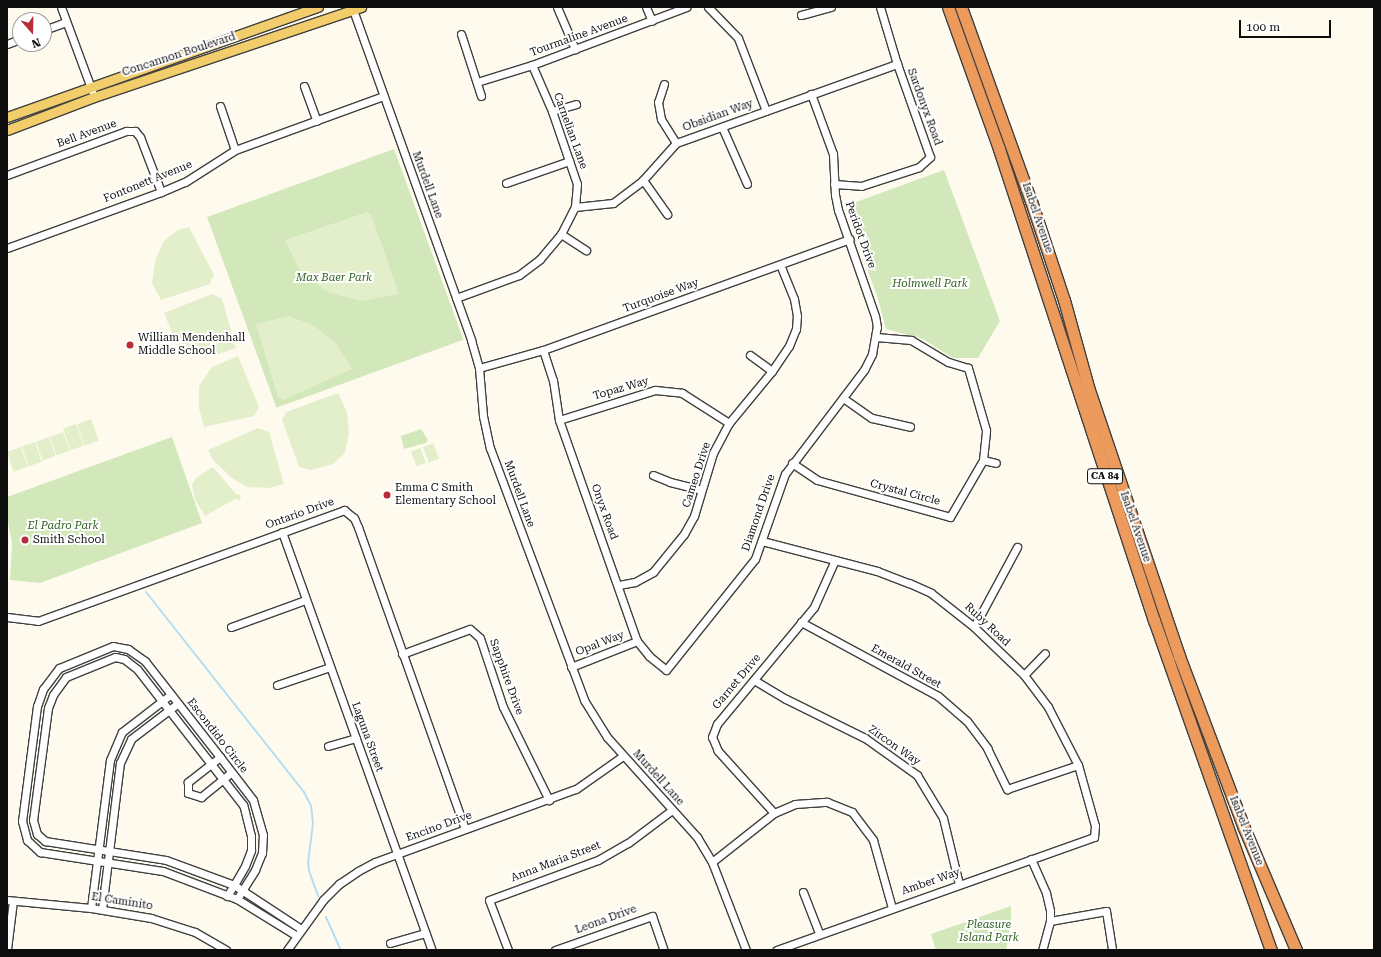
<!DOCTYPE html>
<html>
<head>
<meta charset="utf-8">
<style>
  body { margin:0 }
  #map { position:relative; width:1381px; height:957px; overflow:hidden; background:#fefbee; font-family:"Roboto Serif",serif }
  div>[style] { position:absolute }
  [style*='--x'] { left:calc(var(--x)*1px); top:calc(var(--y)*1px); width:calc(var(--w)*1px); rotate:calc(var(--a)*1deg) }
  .green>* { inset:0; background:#d2e7ba; transform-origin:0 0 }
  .pitch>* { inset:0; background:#e3efcb; transform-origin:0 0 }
  .stream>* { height:2px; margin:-1px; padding:0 1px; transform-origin:1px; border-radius:1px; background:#b5def3 }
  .roads { filter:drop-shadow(1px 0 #404040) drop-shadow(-1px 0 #404040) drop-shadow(0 1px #404040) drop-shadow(0 -1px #404040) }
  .minor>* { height:7px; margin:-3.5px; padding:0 3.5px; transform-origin:3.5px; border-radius:3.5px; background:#fff }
  .major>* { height:9px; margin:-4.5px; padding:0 4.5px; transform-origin:4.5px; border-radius:4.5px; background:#f2cd6b }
  .highway>* { height:11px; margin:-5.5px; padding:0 5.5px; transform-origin:5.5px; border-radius:5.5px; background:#ed9b5d }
  .dots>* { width:11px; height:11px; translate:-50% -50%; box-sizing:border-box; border:2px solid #fff; border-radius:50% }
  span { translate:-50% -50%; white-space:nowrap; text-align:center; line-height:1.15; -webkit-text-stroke:4px #fff; paint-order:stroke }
  .shield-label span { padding:1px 3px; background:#fff; border:1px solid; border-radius:3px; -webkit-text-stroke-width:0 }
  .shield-label { font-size:10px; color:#0d0d0d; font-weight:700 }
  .street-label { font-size:11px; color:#0d0d0d }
  .park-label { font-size:11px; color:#306221; font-style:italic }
  .poi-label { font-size:11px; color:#0d0d0d }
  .left { translate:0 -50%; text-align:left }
  .frame { position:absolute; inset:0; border:8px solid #0d0d0d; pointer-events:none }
  .north { position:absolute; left:12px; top:12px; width:40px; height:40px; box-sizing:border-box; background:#fff; border:1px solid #9e9e9e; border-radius:50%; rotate:160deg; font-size:11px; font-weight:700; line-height:16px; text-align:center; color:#0d0d0d }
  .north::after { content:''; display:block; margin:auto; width:14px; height:18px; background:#b72c36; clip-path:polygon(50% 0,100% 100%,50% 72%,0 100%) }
  .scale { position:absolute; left:1239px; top:20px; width:92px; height:18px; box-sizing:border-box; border:2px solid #0d0d0d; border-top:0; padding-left:5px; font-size:12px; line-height:14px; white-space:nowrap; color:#0d0d0d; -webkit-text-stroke:3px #fff; paint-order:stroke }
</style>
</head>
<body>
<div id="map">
  <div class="green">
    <i style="left:394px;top:149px;width:203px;height:199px;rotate:70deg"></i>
    <i style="clip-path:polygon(944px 170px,1000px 321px,978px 358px,953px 358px,923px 339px,886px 329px,878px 299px,845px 206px)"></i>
    <i style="clip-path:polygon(421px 429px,428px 440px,426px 443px,404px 449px,401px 436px)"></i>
    <i style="clip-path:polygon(172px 437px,202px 523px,40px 583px,10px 580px,12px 543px,7px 517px,7px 497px)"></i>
    <i style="clip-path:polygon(1011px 906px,1011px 921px,1006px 950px,936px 950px,931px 934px)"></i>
  </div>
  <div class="pitch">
    <i style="clip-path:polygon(367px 212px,371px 214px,399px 294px,363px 301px,329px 293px,299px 269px,285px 240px)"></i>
    <i style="clip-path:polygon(189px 227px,214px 275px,210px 284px,161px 300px,152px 283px,155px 261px,164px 241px,178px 230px)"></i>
    <i style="clip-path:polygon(212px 294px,222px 299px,236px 348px,216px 355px,197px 352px,183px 344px,173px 335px,164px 313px)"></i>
    <i style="clip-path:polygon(289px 316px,313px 325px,336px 343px,352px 369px,283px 400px,278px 397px,256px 324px)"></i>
    <i style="clip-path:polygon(238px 356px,259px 407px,254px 416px,204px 427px,199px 408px,199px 386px,212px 367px)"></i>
    <i style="clip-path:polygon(338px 393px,347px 412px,349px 433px,345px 453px,333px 464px,311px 470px,299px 467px,282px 420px,286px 412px)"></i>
    <i style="left:91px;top:419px;width:23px;height:15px;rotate:70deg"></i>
    <i style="left:76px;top:424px;width:23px;height:14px;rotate:70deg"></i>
    <i style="clip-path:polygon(258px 428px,269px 432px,284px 484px,269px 488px,247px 487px,232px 478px,213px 460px,208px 450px)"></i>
    <i style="left:63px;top:432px;width:20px;height:14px;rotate:70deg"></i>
    <i style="left:49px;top:437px;width:20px;height:14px;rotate:70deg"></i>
    <i style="left:35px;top:442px;width:21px;height:14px;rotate:71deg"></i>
    <i style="left:433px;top:443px;width:17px;height:11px;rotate:69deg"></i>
    <i style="left:21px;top:447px;width:21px;height:15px;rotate:71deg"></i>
    <i style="left:420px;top:448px;width:16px;height:10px;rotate:68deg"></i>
    <i style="clip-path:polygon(213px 467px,236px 494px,241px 495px,240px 500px,235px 499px,205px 516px,195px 500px,192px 485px,196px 478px)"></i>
  </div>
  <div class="stream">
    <i style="--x:146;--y:592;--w:255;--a:51.7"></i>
    <i style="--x:304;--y:792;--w:16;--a:63"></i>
    <i style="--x:311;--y:806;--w:17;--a:83"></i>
    <i style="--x:313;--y:823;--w:38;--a:97"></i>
    <i style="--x:308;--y:861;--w:10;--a:84"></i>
    <i style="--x:309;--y:871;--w:27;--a:70"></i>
    <i style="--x:326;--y:917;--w:36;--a:66"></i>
  </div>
  <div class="roads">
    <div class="minor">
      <i style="--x:61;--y:7;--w:90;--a:69.7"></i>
      <i style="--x:352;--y:7;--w:354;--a:70.3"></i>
      <i style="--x:471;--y:340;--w:29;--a:74"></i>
      <i style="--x:479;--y:368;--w:48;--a:85.2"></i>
      <i style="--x:483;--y:416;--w:33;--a:78"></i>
      <i style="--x:490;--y:448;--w:269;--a:69.5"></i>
      <i style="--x:584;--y:700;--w:44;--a:58.1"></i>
      <i style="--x:607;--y:737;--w:135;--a:48"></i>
      <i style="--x:697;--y:837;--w:29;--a:59"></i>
      <i style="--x:712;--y:862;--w:94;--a:68.9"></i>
      <i style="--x:557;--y:7;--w:46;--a:66.8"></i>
      <i style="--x:646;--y:7;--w:15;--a:67"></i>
      <i style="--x:708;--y:7;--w:43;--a:45.9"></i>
      <i style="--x:738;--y:38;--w:78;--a:69"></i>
      <i style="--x:801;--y:15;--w:31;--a:-15"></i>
      <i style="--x:44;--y:30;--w:23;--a:-20"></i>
      <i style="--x:461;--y:34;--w:65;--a:72.1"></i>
      <i style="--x:7;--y:44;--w:14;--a:-21"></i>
      <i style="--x:532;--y:65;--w:50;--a:66.5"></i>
      <i style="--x:552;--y:111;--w:77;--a:71.1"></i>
      <i style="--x:577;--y:184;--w:23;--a:95"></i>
      <i style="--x:477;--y:82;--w:58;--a:-17.2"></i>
      <i style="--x:532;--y:65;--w:165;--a:-20.6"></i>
      <i style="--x:664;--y:84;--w:19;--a:108"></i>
      <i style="--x:658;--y:102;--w:17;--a:80"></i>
      <i style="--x:661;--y:119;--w:28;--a:58"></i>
      <i style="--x:304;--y:86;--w:37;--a:70"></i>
      <i style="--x:220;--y:106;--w:46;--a:71.2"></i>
      <i style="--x:552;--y:111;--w:25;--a:-16"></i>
      <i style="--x:722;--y:127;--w:62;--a:66.3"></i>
      <i style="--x:7;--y:175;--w:127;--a:-20.3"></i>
      <i style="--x:126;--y:131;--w:9;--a:0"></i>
      <i style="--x:135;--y:131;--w:8;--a:50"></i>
      <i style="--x:140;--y:137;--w:59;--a:69.1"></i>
      <i style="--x:643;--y:180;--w:42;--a:54.8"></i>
      <i style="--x:506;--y:183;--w:67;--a:-19.2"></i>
      <i style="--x:834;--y:184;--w:27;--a:4"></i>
      <i style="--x:861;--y:186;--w:61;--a:-18.1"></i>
      <i style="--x:919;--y:167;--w:15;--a:-42"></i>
      <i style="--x:930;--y:157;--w:99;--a:-109.5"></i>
      <i style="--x:897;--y:64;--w:59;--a:-106.6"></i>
      <i style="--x:561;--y:234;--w:30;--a:33"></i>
      <i style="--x:7;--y:248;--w:164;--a:-20"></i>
      <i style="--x:161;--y:192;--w:26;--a:-23"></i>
      <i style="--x:185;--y:182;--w:59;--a:-32.6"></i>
      <i style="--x:235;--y:150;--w:158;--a:-20"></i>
      <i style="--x:456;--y:298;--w:67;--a:-20.1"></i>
      <i style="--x:519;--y:275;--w:26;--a:-37"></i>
      <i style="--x:540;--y:259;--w:33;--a:-50"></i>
      <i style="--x:561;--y:234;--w:30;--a:-63"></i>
      <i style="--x:575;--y:207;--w:38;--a:-6"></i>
      <i style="--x:613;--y:203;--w:38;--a:-37"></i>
      <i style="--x:643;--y:180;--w:50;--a:-48.3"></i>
      <i style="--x:676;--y:143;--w:235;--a:-19.7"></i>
      <i style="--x:543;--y:350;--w:32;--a:72"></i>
      <i style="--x:553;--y:380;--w:40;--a:81.5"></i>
      <i style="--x:559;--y:420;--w:234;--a:70.6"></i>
      <i style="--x:637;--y:641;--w:19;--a:51"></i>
      <i style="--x:649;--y:656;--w:22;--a:39"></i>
      <i style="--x:666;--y:670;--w:142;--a:-51.3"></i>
      <i style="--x:755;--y:559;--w:90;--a:-70.6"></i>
      <i style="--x:785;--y:474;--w:131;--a:-52.8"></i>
      <i style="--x:864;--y:370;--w:18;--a:-63"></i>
      <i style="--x:872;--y:354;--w:27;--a:-80"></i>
      <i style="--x:877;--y:327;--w:11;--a:-100"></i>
      <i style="--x:875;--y:316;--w:112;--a:-109.2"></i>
      <i style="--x:838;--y:210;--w:15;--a:-101"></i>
      <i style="--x:835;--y:195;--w:41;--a:-92.8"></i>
      <i style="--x:833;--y:154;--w:64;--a:-110.1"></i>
      <i style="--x:750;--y:355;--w:27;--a:36"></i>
      <i style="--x:479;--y:368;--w:66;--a:-15.7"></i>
      <i style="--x:543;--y:350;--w:326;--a:-19.9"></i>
      <i style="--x:843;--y:398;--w:35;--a:35"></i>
      <i style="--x:872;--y:418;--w:39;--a:13"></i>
      <i style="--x:559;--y:420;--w:101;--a:-17.4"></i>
      <i style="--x:655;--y:390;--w:27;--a:6"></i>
      <i style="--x:682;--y:393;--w:56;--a:32.6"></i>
      <i style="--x:983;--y:460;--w:13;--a:13"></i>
      <i style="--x:792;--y:463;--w:30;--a:34"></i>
      <i style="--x:817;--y:480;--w:138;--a:15.5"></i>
      <i style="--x:950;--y:517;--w:66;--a:-59.9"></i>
      <i style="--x:983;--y:460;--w:30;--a:-84"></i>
      <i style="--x:986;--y:430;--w:65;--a:-106.2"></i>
      <i style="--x:968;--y:368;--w:21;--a:-163"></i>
      <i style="--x:948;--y:362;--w:43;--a:-149.3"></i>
      <i style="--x:911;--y:340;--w:35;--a:-175"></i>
      <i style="--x:653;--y:475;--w:18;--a:22"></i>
      <i style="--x:670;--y:482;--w:32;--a:14"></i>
      <i style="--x:282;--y:532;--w:444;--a:70.3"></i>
      <i style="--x:762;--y:541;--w:119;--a:14.6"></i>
      <i style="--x:877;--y:571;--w:34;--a:21"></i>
      <i style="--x:909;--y:583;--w:24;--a:24"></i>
      <i style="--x:931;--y:593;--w:55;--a:38.3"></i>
      <i style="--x:974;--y:627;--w:69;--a:43.8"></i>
      <i style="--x:1024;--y:675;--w:40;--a:53"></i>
      <i style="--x:1048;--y:707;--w:65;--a:62.7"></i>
      <i style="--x:1078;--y:765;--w:63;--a:74.4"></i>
      <i style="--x:1095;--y:826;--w:11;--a:95"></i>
      <i style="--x:1094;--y:837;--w:337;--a:160.4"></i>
      <i style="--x:619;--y:585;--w:16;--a:-11"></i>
      <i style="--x:635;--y:582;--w:21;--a:-29"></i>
      <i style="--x:653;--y:572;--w:49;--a:-50.8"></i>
      <i style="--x:684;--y:534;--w:21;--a:-61"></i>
      <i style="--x:694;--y:516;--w:66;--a:-73.2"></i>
      <i style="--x:713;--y:453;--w:34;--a:-62"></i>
      <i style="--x:729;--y:423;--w:67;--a:-50.4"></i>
      <i style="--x:772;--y:371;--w:30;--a:-56"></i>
      <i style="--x:789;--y:346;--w:18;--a:-68"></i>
      <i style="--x:796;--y:329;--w:13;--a:-86"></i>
      <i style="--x:797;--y:316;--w:17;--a:-100"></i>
      <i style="--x:794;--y:299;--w:37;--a:-112"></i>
      <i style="--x:7;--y:617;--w:31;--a:7"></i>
      <i style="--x:38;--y:621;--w:326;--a:-19.9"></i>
      <i style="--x:344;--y:510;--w:13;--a:39"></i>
      <i style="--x:354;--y:518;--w:10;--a:66"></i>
      <i style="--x:358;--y:527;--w:320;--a:70.5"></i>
      <i style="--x:801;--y:622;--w:156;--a:28.4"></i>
      <i style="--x:938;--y:696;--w:38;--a:41"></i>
      <i style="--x:967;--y:721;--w:34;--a:53"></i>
      <i style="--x:987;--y:748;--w:46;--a:64"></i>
      <i style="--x:1007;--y:789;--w:75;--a:-18.7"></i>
      <i style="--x:231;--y:627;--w:79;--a:-20"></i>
      <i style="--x:974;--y:627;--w:91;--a:-61.7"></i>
      <i style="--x:402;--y:654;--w:72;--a:-20.2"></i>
      <i style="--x:470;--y:629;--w:13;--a:42"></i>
      <i style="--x:480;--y:638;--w:73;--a:71.6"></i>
      <i style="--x:503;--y:707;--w:104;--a:63.7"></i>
      <i style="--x:571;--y:667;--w:71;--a:-21.5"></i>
      <i style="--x:1024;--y:675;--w:30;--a:-46"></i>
      <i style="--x:754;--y:680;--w:37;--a:31"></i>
      <i style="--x:786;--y:699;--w:88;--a:26.3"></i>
      <i style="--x:865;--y:738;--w:64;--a:35.4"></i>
      <i style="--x:917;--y:775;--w:50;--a:58.8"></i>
      <i style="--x:943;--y:818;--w:68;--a:76.4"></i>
      <i style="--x:277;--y:685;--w:56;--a:-18.8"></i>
      <i style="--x:328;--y:746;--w:29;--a:-16"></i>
      <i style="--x:220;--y:757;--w:41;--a:142"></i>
      <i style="--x:188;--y:782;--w:11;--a:90"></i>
      <i style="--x:188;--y:793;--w:14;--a:17"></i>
      <i style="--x:201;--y:797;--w:38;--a:-39"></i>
      <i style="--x:774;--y:813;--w:84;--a:-132.1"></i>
      <i style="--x:718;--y:751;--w:15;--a:-113"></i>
      <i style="--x:712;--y:737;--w:14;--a:-69"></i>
      <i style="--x:717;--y:724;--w:152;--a:-50.3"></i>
      <i style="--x:814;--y:607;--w:51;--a:-65.9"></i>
      <i style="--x:1031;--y:859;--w:37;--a:66"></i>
      <i style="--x:1046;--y:893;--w:18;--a:77"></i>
      <i style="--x:1050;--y:911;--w:10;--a:90"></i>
      <i style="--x:1050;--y:921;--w:30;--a:105"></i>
      <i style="--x:712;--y:862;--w:79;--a:-38.3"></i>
      <i style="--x:774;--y:813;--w:23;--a:-23"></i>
      <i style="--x:795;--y:804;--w:32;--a:-4"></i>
      <i style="--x:827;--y:802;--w:27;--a:22"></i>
      <i style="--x:852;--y:812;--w:35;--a:53"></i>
      <i style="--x:873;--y:840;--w:71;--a:74.4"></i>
      <i style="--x:803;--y:892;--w:44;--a:68.7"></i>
      <i style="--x:227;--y:896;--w:13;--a:-58"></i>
      <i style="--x:234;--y:885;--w:22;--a:-60"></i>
      <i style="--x:245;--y:866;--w:17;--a:-69"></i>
      <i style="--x:251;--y:850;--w:14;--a:-90"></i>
      <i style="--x:251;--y:836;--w:32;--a:-104"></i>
      <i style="--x:243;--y:805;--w:172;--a:-127.9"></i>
      <i style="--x:137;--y:669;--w:16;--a:-142"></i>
      <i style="--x:124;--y:659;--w:9;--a:-167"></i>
      <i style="--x:115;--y:657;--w:53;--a:157.8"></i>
      <i style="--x:66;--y:677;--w:22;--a:126"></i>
      <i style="--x:53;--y:695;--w:14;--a:111"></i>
      <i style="--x:48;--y:708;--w:113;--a:97.6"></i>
      <i style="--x:33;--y:820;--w:15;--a:74"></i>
      <i style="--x:37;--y:834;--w:11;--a:41"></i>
      <i style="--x:45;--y:841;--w:122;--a:8.9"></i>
      <i style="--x:166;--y:860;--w:72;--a:20.2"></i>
      <i style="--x:234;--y:885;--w:80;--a:33.3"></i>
      <i style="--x:237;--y:899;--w:34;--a:-58"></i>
      <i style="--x:255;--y:870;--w:18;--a:-68"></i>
      <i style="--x:262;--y:853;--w:18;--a:-87"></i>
      <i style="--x:263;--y:835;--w:36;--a:-106"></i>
      <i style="--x:253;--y:800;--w:54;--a:-127.5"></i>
      <i style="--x:220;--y:757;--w:122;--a:-128"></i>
      <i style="--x:145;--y:661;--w:21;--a:-145"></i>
      <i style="--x:128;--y:649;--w:15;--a:-169"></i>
      <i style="--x:113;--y:646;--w:58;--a:157.8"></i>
      <i style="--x:59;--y:668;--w:26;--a:127"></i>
      <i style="--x:43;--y:689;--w:18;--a:109"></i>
      <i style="--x:37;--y:706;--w:116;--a:97.4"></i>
      <i style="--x:22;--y:821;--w:20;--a:75"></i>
      <i style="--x:27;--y:840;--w:18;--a:43"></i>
      <i style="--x:40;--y:852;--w:124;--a:8.8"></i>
      <i style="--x:163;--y:871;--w:79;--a:20.7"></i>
      <i style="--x:237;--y:899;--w:70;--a:31.7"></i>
      <i style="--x:7;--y:900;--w:84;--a:5.4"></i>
      <i style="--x:91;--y:908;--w:61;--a:9.5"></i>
      <i style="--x:151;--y:918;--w:46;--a:17.7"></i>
      <i style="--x:195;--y:932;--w:36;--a:30"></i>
      <i style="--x:91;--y:908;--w:149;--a:-82.7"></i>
      <i style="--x:110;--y:760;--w:30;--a:-67"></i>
      <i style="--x:122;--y:732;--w:61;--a:-37.6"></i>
      <i style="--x:102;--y:909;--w:147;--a:-83"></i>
      <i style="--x:120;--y:763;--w:26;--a:-65"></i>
      <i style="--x:131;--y:739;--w:58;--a:-37.3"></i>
      <i style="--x:1050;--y:921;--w:57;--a:-10.1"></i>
      <i style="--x:1106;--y:911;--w:39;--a:81"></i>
      <i style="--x:390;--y:943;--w:37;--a:-16"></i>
      <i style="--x:7;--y:949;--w:48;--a:-82.9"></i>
      <i style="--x:287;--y:950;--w:62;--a:-54.2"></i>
      <i style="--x:323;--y:900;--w:23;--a:-45"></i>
      <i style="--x:339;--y:884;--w:23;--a:-34"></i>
      <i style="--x:358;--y:871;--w:19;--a:-28"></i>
      <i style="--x:375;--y:862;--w:214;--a:-20"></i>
      <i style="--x:576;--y:789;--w:57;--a:-35.1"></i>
      <i style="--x:508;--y:950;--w:53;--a:-110.8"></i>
      <i style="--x:489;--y:900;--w:116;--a:-20.2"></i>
      <i style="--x:598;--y:860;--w:34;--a:-30"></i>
      <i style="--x:628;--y:843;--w:55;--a:-36.9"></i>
      <i style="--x:555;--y:950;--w:103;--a:-19.3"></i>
      <i style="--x:652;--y:916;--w:36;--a:71"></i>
    </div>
    <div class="major">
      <i style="--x:7;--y:117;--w:330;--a:-19.5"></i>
      <i style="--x:7;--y:130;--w:93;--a:-20.8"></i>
      <i style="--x:94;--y:97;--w:282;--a:-18.6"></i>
    </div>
    <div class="highway">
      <i style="--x:948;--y:7;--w:151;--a:70.2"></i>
      <i style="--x:999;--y:149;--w:496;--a:71.8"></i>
      <i style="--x:1154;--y:620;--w:350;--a:70.5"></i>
      <i style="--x:961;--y:7;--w:206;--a:70.2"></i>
      <i style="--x:1031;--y:201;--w:104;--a:71.6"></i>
      <i style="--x:1064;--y:300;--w:93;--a:74.5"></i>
      <i style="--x:1089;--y:390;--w:281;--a:71.3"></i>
      <i style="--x:1179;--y:656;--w:184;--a:69.3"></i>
      <i style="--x:1244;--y:828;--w:133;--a:66.9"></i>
    </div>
  </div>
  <div class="dots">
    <i style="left:130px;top:345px;background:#b72c36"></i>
    <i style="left:387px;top:495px;background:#b72c36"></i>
    <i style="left:25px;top:540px;background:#b72c36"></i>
  </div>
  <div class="shield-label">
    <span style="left:1105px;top:476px">CA 84</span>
  </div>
  <div class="street-label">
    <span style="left:579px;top:36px;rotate:-20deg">Tourmaline Avenue</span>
    <span style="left:179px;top:55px;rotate:-18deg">Concannon Boulevard</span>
    <span style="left:924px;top:107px;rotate:70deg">Sardonyx Road</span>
    <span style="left:718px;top:116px;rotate:-20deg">Obsidian Way</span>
    <span style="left:570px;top:131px;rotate:70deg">Carnelian Lane</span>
    <span style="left:87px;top:134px;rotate:-20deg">Bell Avenue</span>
    <span style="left:148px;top:182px;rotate:-22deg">Fontonett Avenue</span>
    <span style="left:427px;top:185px;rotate:70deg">Murdell Lane</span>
    <span style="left:1037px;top:218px;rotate:71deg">Isabel Avenue</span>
    <span style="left:860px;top:235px;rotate:70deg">Peridot Drive</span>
    <span style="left:661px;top:296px;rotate:-20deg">Turquoise Way</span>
    <span style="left:621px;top:389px;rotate:-16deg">Topaz Way</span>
    <span style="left:697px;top:475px;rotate:-72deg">Cameo Drive</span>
    <span style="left:905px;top:493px;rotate:15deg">Crystal Circle</span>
    <span style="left:519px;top:494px;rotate:70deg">Murdell Lane</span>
    <span style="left:604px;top:512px;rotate:70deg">Onyx Road</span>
    <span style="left:759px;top:513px;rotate:-71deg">Diamond Drive</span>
    <span style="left:300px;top:514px;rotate:-20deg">Ontario Drive</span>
    <span style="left:1135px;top:527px;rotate:71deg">Isabel Avenue</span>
    <span style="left:987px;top:625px;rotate:43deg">Ruby Road</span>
    <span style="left:600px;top:644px;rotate:-21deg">Opal Way</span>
    <span style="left:906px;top:667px;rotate:29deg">Emerald Street</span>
    <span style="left:506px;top:677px;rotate:70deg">Sapphire Drive</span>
    <span style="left:737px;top:682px;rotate:-50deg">Garnet Drive</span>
    <span style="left:217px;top:736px;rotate:52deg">Escondido Circle</span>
    <span style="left:367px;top:737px;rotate:70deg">Laguna Street</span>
    <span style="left:894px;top:746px;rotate:35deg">Zircon Way</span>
    <span style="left:658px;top:778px;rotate:48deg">Murdell Lane</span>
    <span style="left:439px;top:827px;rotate:-20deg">Encino Drive</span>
    <span style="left:1246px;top:831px;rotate:68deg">Isabel Avenue</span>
    <span style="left:556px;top:862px;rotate:-21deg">Anna Maria Street</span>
    <span style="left:931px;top:882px;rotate:-19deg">Amber Way</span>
    <span style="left:122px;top:902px;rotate:9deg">El Caminito</span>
    <span style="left:606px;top:920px;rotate:-20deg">Leona Drive</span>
  </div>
  <div class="park-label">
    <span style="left:334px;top:278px">Max Baer Park</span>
    <span style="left:930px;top:284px">Holmwell Park</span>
    <span style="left:63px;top:526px">El Padro Park</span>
    <span style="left:989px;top:932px">Pleasure<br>Island Park</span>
  </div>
  <div class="poi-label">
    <span class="left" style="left:138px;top:345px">William Mendenhall<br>Middle School</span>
    <span class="left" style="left:395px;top:495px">Emma C Smith<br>Elementary School</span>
    <span class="left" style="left:33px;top:540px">Smith School</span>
  </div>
  <div class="frame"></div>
  <div class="north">N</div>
  <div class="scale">100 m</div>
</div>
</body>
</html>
